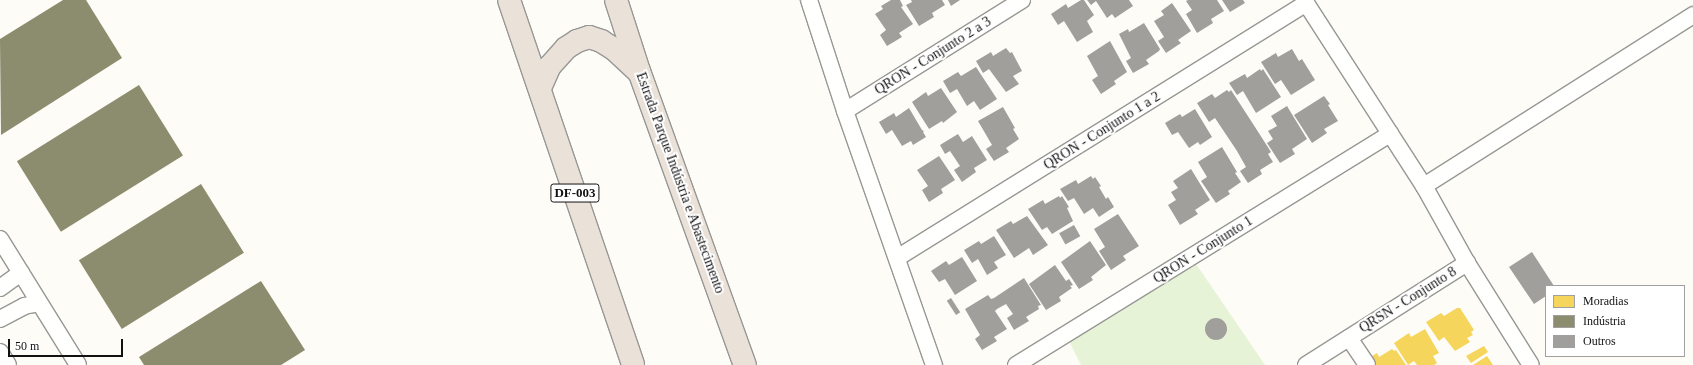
<!DOCTYPE html>
<html>
<head>
<meta charset="utf-8">
<style>
  body { margin:0 }
  #map { position:relative; width:1693px; height:365px; overflow:hidden; background:#fdfcf7; font-family:"Times New Roman",serif }
  div>[style] { position:absolute }
  [style*='--x'] { left:calc(var(--x)*1px); top:calc(var(--y)*1px); width:calc(var(--w)*1px); rotate:calc(var(--a)*1deg) }
  .green>* { inset:0; background:#e7f3d7 }
  .homes>* { inset:0; background:#f6d55c }
  .industry>* { inset:0; background:#8c8c6e; transform-origin:0 0 }
  .building>* { inset:0; background:#a19f9c; transform-origin:0 0 }
  .round { border-radius:50% }
  .roads { filter:drop-shadow(1px 0 #979795) drop-shadow(-1px 0 #979795) drop-shadow(0 1px #979795) drop-shadow(0 -1px #979795) }
  .minor>* { height:16px; margin:-8px; padding:0 8px; transform-origin:8px; border-radius:8px; background:#fffffe }
  .highway>* { height:22px; margin:-11px; padding:0 11px; transform-origin:11px; border-radius:11px; background:#eae1d8 }
  span { translate:-50% -50%; white-space:nowrap; text-align:center; line-height:1.15; -webkit-text-stroke:4px #fff; paint-order:stroke }
  .shield-label span { padding:1px 3px; background:#fff; border:1px solid; border-radius:3px; -webkit-text-stroke-width:0 }
  .shield-label { font-size:13px; color:#111; font-weight:700 }
  .street-label { font-size:14px; color:#111 }
  .legend { position:absolute; left:1545px; top:285px; width:140px; height:72px; box-sizing:border-box; background:#fff; border:1px solid #a0a0a0; margin:0; padding:5px 7px; list-style:none; font-size:12px; color:#111 }
  .legend li { display:flex; align-items:center; gap:8px; height:20px }
  .legend b { width:20px; border:1px solid #a0a0a0 }
  .scale { position:absolute; left:8px; top:339px; width:115px; height:18px; box-sizing:border-box; border:2px solid #111; border-top:0; padding-left:5px; font-size:12px; line-height:14px; white-space:nowrap; color:#111; -webkit-text-stroke:3px #fff; paint-order:stroke }
</style>
</head>
<body>
<div id="map">
  <div class="green">
    <i style="clip-path:polygon(1192px 258px,1265px 365px,1081px 365px,1068px 339px)"></i>
  </div>
  <div class="homes">
    <i style="clip-path:polygon(1457px 308px,1460px 308px,1474px 330px,1471px 332px,1473px 335px,1467px 338px,1470px 342px,1455px 351px,1444px 337px,1439px 341px,1426px 322px,1441px 313px,1444px 316px)"></i>
    <i style="clip-path:polygon(1425px 329px,1439px 353px,1433px 356px,1437px 363px,1434px 365px,1417px 365px,1414px 361px,1408px 365px,1394px 343px,1409px 333px,1411px 337px)"></i>
    <i style="clip-path:polygon(1484px 346px,1488px 352px,1471px 363px,1466px 356px)"></i>
    <i style="clip-path:polygon(1392px 349px,1394px 351px,1396px 350px,1406px 365px,1364px 365px,1362px 362px,1377px 353px,1379px 357px)"></i>
    <i style="clip-path:polygon(1487px 356px,1493px 365px,1473px 365px)"></i>
  </div>
  <div class="industry">
    <i style="clip-path:polygon(63px 0,86px 0,122px 58px,1px 135px,0 39px)"></i>
    <i style="left:139px;top:85px;width:83px;height:144px;rotate:58deg"></i>
    <i style="left:201px;top:184px;width:81px;height:144px;rotate:58deg"></i>
    <i style="clip-path:polygon(261px 281px,305px 350px,281px 365px,144px 365px,139px 357px)"></i>
  </div>
  <div class="building">
    <i style="clip-path:polygon(891px 0,900px 0,903px 6px,901px 7px,913px 24px,899px 33px,902px 37px,887px 46px,880px 35px,886px 30px,875px 14px,883px 9px,881px 6px)"></i>
    <i style="clip-path:polygon(911px 0,942px 0,945px 5px,932px 13px,934px 17px,919px 26px,906px 5px,912px 2px)"></i>
    <i style="clip-path:polygon(948px 0,960px 0,951px 6px)"></i>
    <i style="clip-path:polygon(1081px 0,1084px 0,1094px 15px,1087px 21px,1093px 32px,1077px 42px,1064px 21px,1058px 25px,1051px 14px,1066px 4px,1068px 8px)"></i>
    <i style="clip-path:polygon(1087px 0,1129px 0,1133px 6px,1115px 18px,1112px 14px,1107px 18px,1096px 1px,1091px 5px)"></i>
    <i style="clip-path:polygon(1188px 0,1217px 0,1224px 11px,1211px 19px,1213px 23px,1197px 33px,1186px 14px,1192px 10px,1186px 1px)"></i>
    <i style="clip-path:polygon(1222px 0,1243px 0,1245px 3px,1230px 12px)"></i>
    <i style="clip-path:polygon(1172px 3px,1191px 31px,1178px 40px,1181px 43px,1166px 53px,1158px 41px,1164px 37px,1154px 21px,1164px 15px,1161px 11px)"></i>
    <i style="clip-path:polygon(1144px 23px,1160px 49px,1159px 51px,1146px 60px,1149px 64px,1133px 73px,1126px 61px,1131px 58px,1119px 34px,1128px 29px,1129px 32px)"></i>
    <i style="clip-path:polygon(1110px 41px,1127px 72px,1114px 81px,1116px 84px,1101px 94px,1092px 80px,1098px 76px,1087px 56px)"></i>
    <i style="clip-path:polygon(1006px 48px,1010px 53px,1012px 52px,1022px 71px,1013px 76px,1019px 84px,1006px 92px,989px 69px,983px 73px,976px 61px,991px 52px,993px 56px)"></i>
    <i style="clip-path:polygon(1292px 49px,1299px 61px,1302px 59px,1315px 80px,1291px 95px,1281px 80px,1275px 84px,1261px 62px,1276px 53px,1278px 57px)"></i>
    <i style="clip-path:polygon(976px 67px,997px 99px,980px 110px,974px 101px,967px 106px,957px 89px,950px 93px,943px 81px,958px 72px,961px 76px)"></i>
    <i style="clip-path:polygon(1260px 69px,1261px 71px,1263px 69px,1281px 97px,1256px 113px,1243px 91px,1237px 95px,1229px 83px,1245px 74px,1247px 78px)"></i>
    <i style="clip-path:polygon(941px 88px,957px 112px,943px 123px,942px 121px,929px 129px,912px 102px,926px 92px,928px 96px)"></i>
    <i style="clip-path:polygon(1227px 90px,1229px 92px,1231px 90px,1255px 127px,1271px 152px,1268px 154px,1273px 162px,1260px 170px,1262px 174px,1248px 183px,1240px 171px,1246px 167px,1237px 151px,1215px 118px,1209px 122px,1197px 103px,1212px 94px,1215px 98px)"></i>
    <i style="clip-path:polygon(1324px 96px,1330px 104px,1328px 105px,1338px 121px,1324px 129px,1327px 133px,1312px 143px,1294px 115px)"></i>
    <i style="clip-path:polygon(1287px 106px,1307px 139px,1292px 149px,1295px 154px,1280px 163px,1267px 143px,1273px 139px,1268px 131px,1277px 126px,1271px 116px)"></i>
    <i style="clip-path:polygon(1003px 107px,1015px 128px,1013px 129px,1019px 139px,1006px 148px,1009px 152px,994px 161px,986px 149px,992px 145px,978px 121px)"></i>
    <i style="clip-path:polygon(909px 108px,922px 130px,924px 131px,923px 132px,926px 137px,913px 145px,911px 141px,902px 146px,892px 130px,886px 134px,879px 122px,894px 113px,896px 117px)"></i>
    <i style="clip-path:polygon(1195px 109px,1212px 137px,1200px 145px,1198px 142px,1189px 148px,1178px 132px,1172px 135px,1165px 123px,1180px 114px,1182px 117px)"></i>
    <i style="clip-path:polygon(958px 134px,963px 142px,972px 136px,987px 160px,974px 168px,976px 172px,962px 182px,954px 170px,960px 166px,950px 151px,945px 154px,940px 145px)"></i>
    <i style="clip-path:polygon(1222px 147px,1237px 172px,1235px 173px,1241px 182px,1228px 191px,1230px 194px,1216px 203px,1201px 181px,1207px 177px,1198px 162px)"></i>
    <i style="clip-path:polygon(939px 156px,955px 180px,941px 189px,943px 193px,929px 202px,922px 190px,928px 186px,917px 170px)"></i>
    <i style="clip-path:polygon(1191px 169px,1210px 200px,1195px 210px,1198px 214px,1180px 225px,1168px 205px,1176px 200px,1171px 192px,1178px 188px,1173px 181px)"></i>
    <i style="clip-path:polygon(1091px 176px,1093px 179px,1095px 177px,1101px 186px,1099px 187px,1106px 199px,1108px 197px,1114px 207px,1099px 217px,1093px 208px,1084px 214px,1074px 198px,1068px 201px,1060px 189px,1076px 180px,1078px 184px)"></i>
    <i style="clip-path:polygon(1059px 196px,1060px 198px,1062px 196px,1069px 207px,1067px 208px,1073px 221px,1052px 234px,1047px 227px,1042px 230px,1028px 209px,1043px 200px,1045px 204px)"></i>
    <i style="clip-path:polygon(1118px 214px,1139px 246px,1123px 256px,1126px 260px,1111px 270px,1099px 251px,1105px 247px,1094px 229px)"></i>
    <i style="clip-path:polygon(1027px 216px,1048px 245px,1033px 255px,1029px 248px,1014px 258px,996px 230px,1011px 221px,1013px 224px)"></i>
    <i style="left:1074px;top:225px;width:13px;height:17px;rotate:61deg"></i>
    <i style="clip-path:polygon(994px 236px,1006px 255px,994px 262px,998px 268px,987px 275px,978px 259px,972px 263px,964px 250px,979px 241px,981px 244px)"></i>
    <i style="clip-path:polygon(1090px 241px,1106px 265px,1091px 277px,1093px 280px,1079px 289px,1061px 262px)"></i>
    <i style="clip-path:polygon(1532px 252px,1554px 286px,1546px 286px,1546px 296px,1534px 304px,1509px 267px)"></i>
    <i style="clip-path:polygon(962px 257px,977px 281px,955px 295px,945px 279px,939px 282px,931px 271px,946px 261px,949px 265px)"></i>
    <i style="clip-path:polygon(1055px 265px,1066px 281px,1069px 279px,1073px 285px,1070px 286px,1072px 288px,1059px 297px,1061px 301px,1046px 310px,1029px 284px)"></i>
    <i style="clip-path:polygon(1024px 278px,1041px 305px,1038px 306px,1039px 309px,1026px 317px,1029px 321px,1014px 330px,1007px 318px,1013px 314px,1006px 304px,997px 309px,995px 311px,1007px 329px,994px 337px,997px 341px,982px 350px,975px 339px,980px 335px,965px 309px,988px 295px,991px 299px,994px 298px)"></i>
    <i style="left:951px;top:298px;width:17px;height:5px;rotate:57deg"></i>
    <i class="round" style="left:1205px;top:318px;width:22px;height:22px"></i>
  </div>
  <div class="roads">
    <div class="minor">
      <i style="--x:809;--y:0;--w:117;--a:72"></i>
      <i style="--x:845;--y:111;--w:269;--a:70.7"></i>
      <i style="--x:1304;--y:0;--w:221;--a:57.2"></i>
      <i style="--x:1424;--y:186;--w:88;--a:60.8"></i>
      <i style="--x:1467;--y:263;--w:120;--a:57.9"></i>
      <i style="--x:845;--y:111;--w:209;--a:-32.1"></i>
      <i style="--x:1424;--y:186;--w:319;--a:-32.4"></i>
      <i style="--x:0;--y:239;--w:148;--a:58.2"></i>
      <i style="--x:897;--y:258;--w:482;--a:-31.9"></i>
      <i style="--x:0;--y:288;--w:26;--a:-36"></i>
      <i style="--x:0;--y:319;--w:27;--a:-28"></i>
      <i style="--x:24;--y:306;--w:15;--a:-11"></i>
      <i style="--x:1349;--y:338;--w:32;--a:56"></i>
      <i style="--x:0;--y:352;--w:15;--a:58"></i>
      <i style="--x:1016;--y:365;--w:440;--a:-31.7"></i>
      <i style="--x:1306;--y:365;--w:191;--a:-32.4"></i>
    </div>
    <div class="highway">
      <i style="--x:509;--y:0;--w:385;--a:71.2"></i>
      <i style="--x:616;--y:0;--w:75;--a:72.1"></i>
      <i style="--x:639;--y:71;--w:313;--a:70.2"></i>
      <i style="--x:540;--y:88;--w:24;--a:-66"></i>
      <i style="--x:550;--y:66;--w:24;--a:-48"></i>
      <i style="--x:566;--y:48;--w:13;--a:-32"></i>
      <i style="--x:577;--y:41;--w:13;--a:-18"></i>
      <i style="--x:589;--y:37;--w:13;--a:18"></i>
      <i style="--x:601;--y:41;--w:15;--a:32"></i>
      <i style="--x:614;--y:49;--w:33;--a:43"></i>
    </div>
  </div>
  <div class="shield-label">
    <span style="left:575px;top:193px">DF-003</span>
  </div>
  <div class="street-label">
    <span style="left:933px;top:56px;rotate:-32deg">QRON - Conjunto 2 a 3</span>
    <span style="left:1102px;top:131px;rotate:-32deg">QRON - Conjunto 1 a 2</span>
    <span style="left:680px;top:183px;rotate:70deg">Estrada Parque Indústria e Abastecimento</span>
    <span style="left:1203px;top:250px;rotate:-32deg">QRON - Conjunto 1</span>
    <span style="left:1408px;top:300px;rotate:-32deg">QRSN - Conjunto 8</span>
  </div>
  <ul class="legend">
  <li><b style="height:11px;background:#f6d55c"></b>Moradias</li>
  <li><b style="height:11px;background:#8c8c6e"></b>Indústria</li>
  <li><b style="height:11px;background:#a19f9c"></b>Outros</li>
  </ul>
  <div class="scale">50 m</div>
</div>
</body>
</html>
